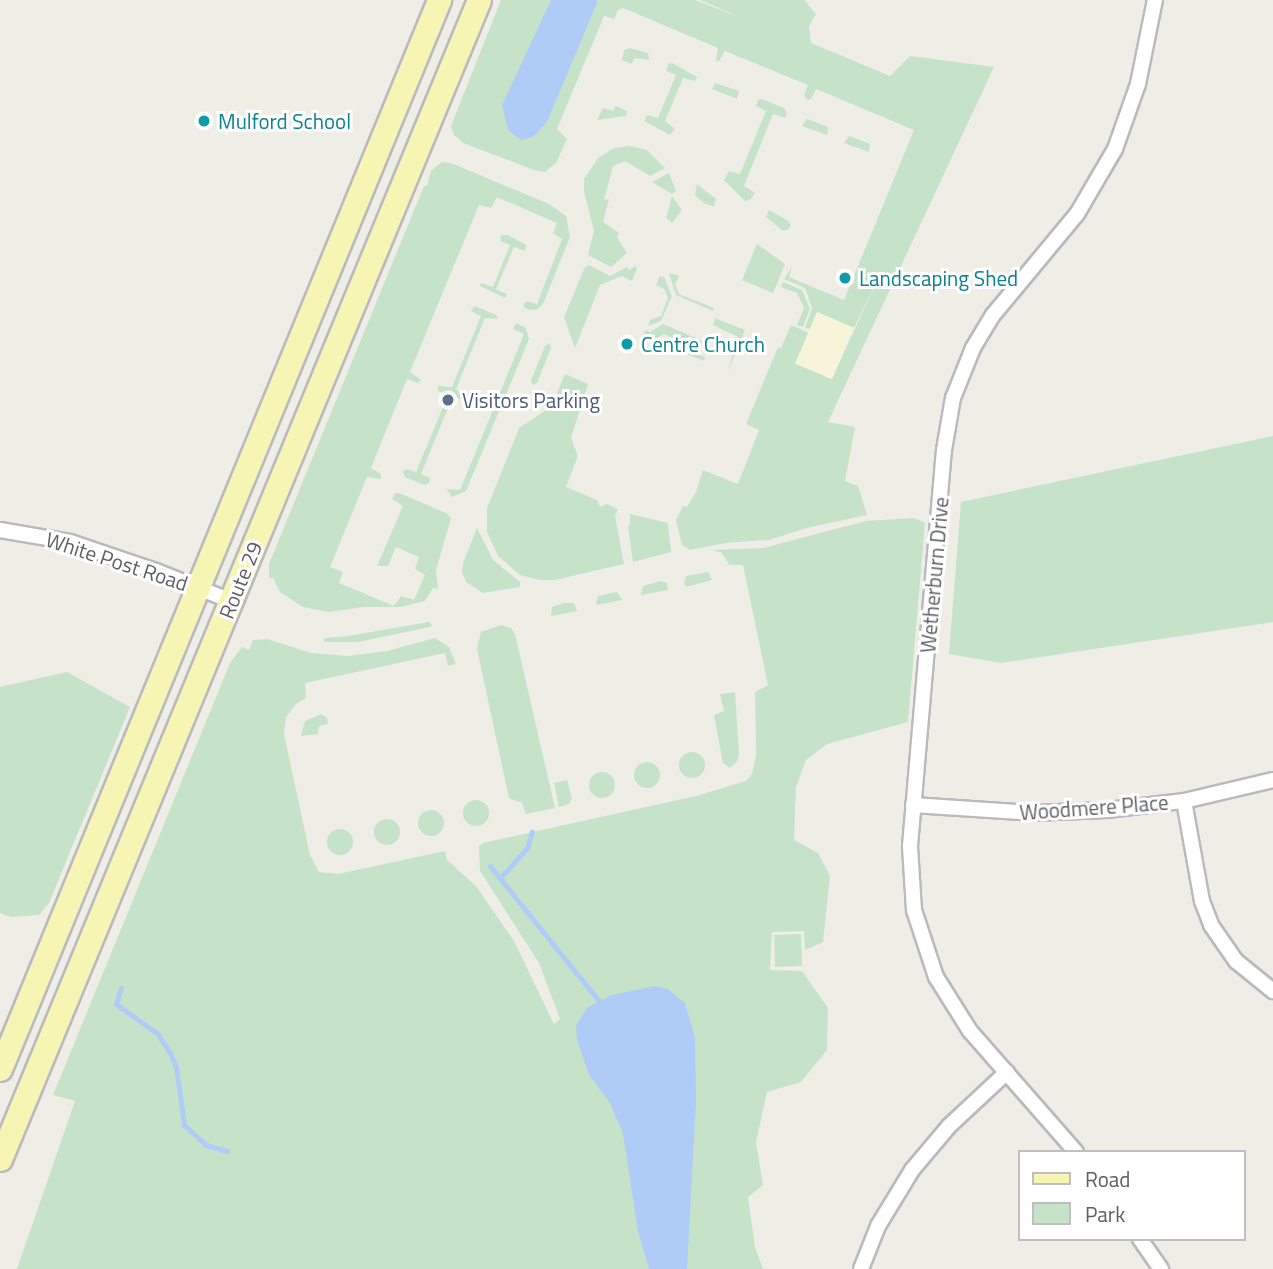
<!DOCTYPE html>
<html>
<head>
<meta charset="utf-8">
<style>
  body { margin:0 }
  #map { position:relative; width:1273px; height:1269px; overflow:hidden; background:#eeeee6; font-family:"Titillium Web",sans-serif }
  div>[style] { position:absolute }
  [style*='--x'] { left:calc(var(--x)*1px); top:calc(var(--y)*1px); width:calc(var(--w)*1px); rotate:calc(var(--a)*1deg) }
  .green>* { inset:0; background:#c6e3ca; transform-origin:0 0 }
  .round { border-radius:50% }
  .sand>* { inset:0; background:#f7f4d9; transform-origin:0 0 }
  .water>* { inset:0; background:#afccf6 }
  .stream>* { height:5px; margin:-2.5px; padding:0 2.5px; transform-origin:2.5px; border-radius:2.5px; background:#afccf6 }
  .roads { filter:drop-shadow(2px 0 #b8babe) drop-shadow(-2px 0 #b8babe) drop-shadow(0 2px #b8babe) drop-shadow(0 -2px #b8babe) }
  .street>* { height:14px; margin:-7px; padding:0 7px; transform-origin:7px; border-radius:7px; background:#fff }
  .primary>* { height:23px; margin:-11.5px; padding:0 11.5px; transform-origin:11.5px; border-radius:11.5px; background:#f6f5b3 }
  .dots>* { width:19px; height:19px; translate:-50% -50%; box-sizing:border-box; border:4px solid #fff; border-radius:50% }
  span { translate:-50% -50%; white-space:nowrap; text-align:center; line-height:1.15; -webkit-text-stroke:6px #fff; paint-order:stroke }
  .culture-label { font-size:21px; color:#0d838f }
  .left { translate:0 -50%; text-align:left }
  .service-label { font-size:21px; color:#4e5e75 }
  .street-label { font-size:21px; color:#5e6065 }
  .legend { position:absolute; left:1018px; top:1150px; width:228px; height:91px; box-sizing:border-box; background:#fff; border:2px solid #bfbfc1; margin:0; padding:9px 12px; list-style:none; font-size:21px; color:#5e6065 }
  .legend li { display:flex; align-items:center; gap:14px; height:35px }
  .legend b { width:35px; border:2px solid #bfbfc1 }
</style>
</head>
<body>
<div id="map">
  <div class="green">
    <i style="clip-path:polygon(501px 0,695px 0,742px 18px,700px 0,804px 0,816px 14px,809px 26px,811px 43px,890px 76px,910px 56px,994px 67px,828px 422px,855px 427px,845px 481px,858px 486px,867px 515px,807px 528px,769px 540px,726px 543px,690px 550px,682px 545px,676px 520px,683px 506px,687px 507px,696px 492px,703px 470px,738px 484px,759px 430px,746px 424px,778px 347px,781px 348px,791px 325px,809px 333px,796px 364px,832px 378px,880px 275px,854px 328px,817px 312px,810px 329px,805px 328px,812px 308px,805px 288px,784px 279px,792px 267px,789px 277px,844px 300px,914px 130px,816px 89px,811px 99px,807px 100px,804px 95px,808px 85px,725px 51px,719px 61px,716px 61px,718px 48px,623px 8px,618px 10px,614px 19px,604px 16px,557px 129px,567px 139px,556px 163px,545px 172px,534px 170px,463px 143px,454px 135px,451px 126px)"></i>
    <i style="clip-path:polygon(630px 48px,648px 53px,649px 60px,635px 58px,631px 64px,622px 60px,624px 50px)"></i>
    <i style="clip-path:polygon(672px 63px,697px 77px,695px 81px,683px 78px,665px 121px,675px 129px,670px 135px,644px 121px,647px 115px,658px 118px,676px 75px,666px 71px,668px 64px)"></i>
    <i style="clip-path:polygon(715px 83px,739px 91px,737px 99px,712px 89px)"></i>
    <i style="clip-path:polygon(762px 99px,784px 108px,787px 113px,785px 118px,773px 114px,744px 186px,755px 193px,750px 200px,745px 201px,724px 180px,729px 171px,740px 174px,766px 111px,756px 106px,758px 100px)"></i>
    <i style="clip-path:polygon(616px 106px,627px 111px,626px 116px,597px 120px,603px 108px,613px 111px)"></i>
    <i style="clip-path:polygon(807px 119px,828px 127px,827px 135px,802px 126px)"></i>
    <i style="clip-path:polygon(849px 136px,870px 144px,869px 152px,844px 143px)"></i>
    <i style="clip-path:polygon(629px 146px,647px 150px,665px 168px,650px 176px,625px 161px,613px 166px,604px 200px,609px 199px,603px 222px,619px 233px,617px 237px,627px 253px,611px 267px,588px 255px,594px 231px,584px 191px,584px 179px,598px 158px,614px 148px)"></i>
    <i style="clip-path:polygon(442px 162px,451px 163px,549px 204px,566px 216px,570px 237px,543px 304px,536px 310px,526px 309px,523px 305px,526px 301px,537px 304px,562px 239px,553px 233px,557px 223px,497px 197px,491px 208px,479px 205px,410px 372px,421px 380px,418px 383px,407px 379px,371px 468px,381px 474px,381px 479px,367px 477px,330px 567px,343px 572px,339px 583px,394px 606px,401px 596px,414px 600px,425px 575px,415px 569px,419px 557px,396px 547px,388px 566px,377px 566px,403px 506px,392px 499px,395px 493px,399px 493px,446px 513px,451px 518px,436px 570px,438px 589px,433px 588px,425px 601px,401px 607px,363px 607px,329px 612px,303px 607px,280px 592px,273px 578px,269px 578px,269px 564px,424px 186px,427px 186px,431px 171px)"></i>
    <i style="clip-path:polygon(669px 173px,676px 191px,672px 194px,652px 182px)"></i>
    <i style="clip-path:polygon(697px 184px,716px 199px,714px 206px,705px 204px,695px 195px)"></i>
    <i style="clip-path:polygon(672px 196px,682px 210px,672px 223px,666px 218px)"></i>
    <i style="clip-path:polygon(769px 210px,787px 220px,791px 225px,789px 229px,783px 231px,766px 217px)"></i>
    <i style="clip-path:polygon(501px 235px,508px 235px,526px 245px,525px 251px,514px 247px,496px 289px,507px 294px,505px 298px,480px 286px,481px 283px,493px 287px,510px 245px,500px 241px)"></i>
    <i style="clip-path:polygon(757px 244px,785px 264px,773px 293px,742px 280px)"></i>
    <i style="clip-path:polygon(589px 265px,610px 276px,627px 267px,629px 270px,635px 266px,637px 269px,632px 281px,622px 276px,600px 285px,575px 348px,564px 317px,585px 267px)"></i>
    <i style="clip-path:polygon(669px 273px,679px 276px,675px 284px,679px 294px,714px 308px,713px 311px,676px 295px)"></i>
    <i style="clip-path:polygon(660px 276px,664px 277px,672px 296px,661px 321px,648px 326px,650px 320px,661px 316px,668px 298px,664px 289px,656px 285px)"></i>
    <i style="clip-path:polygon(783px 282px,802px 290px,810px 309px,803px 327px,797px 325px,804px 308px,797px 293px,781px 287px)"></i>
    <i style="clip-path:polygon(475px 306px,496px 315px,498px 319px,485px 318px,456px 389px,466px 396px,463px 400px,453px 396px,421px 474px,430px 478px,429px 483px,424px 485px,405px 477px,403px 472px,406px 469px,416px 472px,448px 395px,438px 391px,438px 386px,452px 387px,481px 316px,471px 311px)"></i>
    <i style="clip-path:polygon(715px 318px,745px 330px,728px 371px,738px 337px,713px 325px)"></i>
    <i style="clip-path:polygon(516px 323px,526px 328px,529px 339px,466px 491px,452px 497px,446px 489px,460px 490px,524px 334px,513px 329px)"></i>
    <i style="clip-path:polygon(663px 324px,703px 341px,698px 354px,705px 357px,704px 361px,679px 351px,675px 339px,664px 334px,653px 340px,643px 336px,646px 330px,650px 332px)"></i>
    <i style="clip-path:polygon(550px 343px,551px 348px,537px 383px,532px 385px,531px 380px,545px 346px)"></i>
    <i style="clip-path:polygon(565px 374px,588px 384px,571px 438px,578px 456px,566px 487px,597px 500px,600px 507px,607px 504px,618px 509px,615px 516px,624px 564px,555px 580px,540px 580px,520px 575px,498px 556px,487px 532px,487px 508px,519px 428px,551px 407px)"></i>
    <i style="clip-path:polygon(1273px 436px,1273px 622px,1001px 663px,949px 654px,961px 502px)"></i>
    <i style="clip-path:polygon(630px 514px,668px 523px,671px 552px,633px 562px,628px 526px,630px 525px)"></i>
    <i style="clip-path:polygon(914px 518px,925px 523px,908px 722px,827px 744px,806px 760px,796px 787px,794px 840px,818px 853px,830px 876px,823px 942px,805px 950px,804px 931px,772px 932px,770px 970px,802px 971px,828px 1008px,827px 1050px,801px 1082px,767px 1092px,756px 1142px,763px 1185px,748px 1197px,755px 1247px,763px 1269px,17px 1269px,75px 1101px,53px 1095px,230px 663px,242px 647px,249px 650px,253px 640px,267px 639px,311px 653px,348px 656px,387px 651px,435px 638px,449px 647px,456px 664px,448px 666px,445px 653px,305px 683px,306px 698px,296px 704px,286px 717px,284px 734px,310px 855px,319px 872px,338px 874px,445px 851px,447px 860px,476px 886px,514px 941px,554px 1024px,560px 1019px,539px 963px,480px 871px,479px 846px,483px 843px,696px 796px,746px 781px,752px 774px,756px 755px,755px 692px,768px 685px,743px 565px,729px 565px,722px 553px,712px 550px,763px 548px,866px 521px)"></i>
    <i style="clip-path:polygon(477px 528px,493px 560px,520px 582px,520px 587px,483px 593px,466px 582px,462px 572px,463px 563px)"></i>
    <i style="clip-path:polygon(708px 572px,712px 580px,686px 587px,684px 584px,686px 576px)"></i>
    <i style="clip-path:polygon(661px 581px,667px 583px,668px 590px,641px 595px,643px 586px)"></i>
    <i style="clip-path:polygon(617px 592px,622px 600px,596px 605px,598px 596px)"></i>
    <i style="clip-path:polygon(564px 603px,574px 603px,577px 611px,551px 616px,552px 607px)"></i>
    <i style="clip-path:polygon(429px 622px,432px 625px,430px 627px,358px 642px,324px 642px,324px 638px,348px 636px)"></i>
    <i style="clip-path:polygon(501px 625px,511px 628px,515px 634px,555px 808px,526px 814px,522px 803px,509px 798px,477px 649px,481px 632px)"></i>
    <i style="clip-path:polygon(67px 672px,130px 707px,49px 903px,39px 915px,11px 917px,0 913px,0 687px)"></i>
    <i style="clip-path:polygon(735px 692px,739px 754px,737px 762px,730px 768px,723px 763px,714px 715px,724px 711px,720px 694px)"></i>
    <i style="clip-path:polygon(321px 714px,327px 718px,328px 724px,319px 726px,318px 734px,301px 736px,305px 721px)"></i>
    <i class="round" style="left:679px;top:752px;width:26px;height:26px"></i>
    <i class="round" style="left:634px;top:762px;width:26px;height:26px"></i>
    <i class="round" style="left:589px;top:772px;width:26px;height:26px"></i>
    <i style="clip-path:polygon(567px 780px,572px 799px,569px 804px,559px 807px,554px 783px)"></i>
    <i class="round" style="left:463px;top:800px;width:26px;height:26px"></i>
    <i class="round" style="left:418px;top:810px;width:26px;height:26px"></i>
    <i class="round" style="left:374px;top:819px;width:26px;height:26px"></i>
    <i class="round" style="left:327px;top:829px;width:26px;height:26px"></i>
    <i style="left:801px;top:934px;width:32px;height:27px;rotate:88deg"></i>
  </div>
  <div class="sand">
    <i style="left:817px;top:312px;width:40px;height:56px;rotate:23deg"></i>
  </div>
  <div class="water">
    <i style="clip-path:polygon(551px 0,597px 0,597px 3px,547px 122px,533px 137px,521px 140px,508px 130px,502px 105px)"></i>
    <i style="clip-path:polygon(655px 986px,668px 989px,685px 1003px,695px 1037px,696px 1102px,687px 1269px,649px 1269px,638px 1231px,623px 1134px,610px 1103px,589px 1075px,577px 1040px,576px 1025px,588px 1007px,612px 995px)"></i>
  </div>
  <div class="stream">
    <i style="--x:490;--y:866;--w:174;--a:51.1"></i>
    <i style="--x:500;--y:878;--w:40;--a:-48"></i>
    <i style="--x:527;--y:848;--w:17;--a:-73"></i>
    <i style="--x:121;--y:988;--w:17;--a:107"></i>
    <i style="--x:116;--y:1004;--w:52;--a:35.5"></i>
    <i style="--x:158;--y:1034;--w:22;--a:58"></i>
    <i style="--x:170;--y:1053;--w:15;--a:67"></i>
    <i style="--x:176;--y:1067;--w:59;--a:82.1"></i>
    <i style="--x:184;--y:1125;--w:30;--a:42"></i>
    <i style="--x:206;--y:1145;--w:22;--a:16"></i>
  </div>
  <div class="roads">
    <div class="street">
      <i style="--x:0;--y:530;--w:71;--a:9.7"></i>
      <i style="--x:70;--y:542;--w:91;--a:18.6"></i>
      <i style="--x:156;--y:571;--w:81;--a:21.8"></i>
      <i style="--x:1184;--y:801;--w:102;--a:79.8"></i>
      <i style="--x:1202;--y:901;--w:26;--a:69"></i>
      <i style="--x:1211;--y:925;--w:44;--a:55.2"></i>
      <i style="--x:1236;--y:961;--w:48;--a:39"></i>
      <i style="--x:913;--y:805;--w:119;--a:3.8"></i>
      <i style="--x:1032;--y:813;--w:75;--a:-2.3"></i>
      <i style="--x:1107;--y:810;--w:78;--a:-6.7"></i>
      <i style="--x:1184;--y:801;--w:91;--a:-13.3"></i>
      <i style="--x:1076;--y:1152;--w:161;--a:-131.2"></i>
      <i style="--x:970;--y:1031;--w:64;--a:-122.2"></i>
      <i style="--x:936;--y:977;--w:71;--a:-108.2"></i>
      <i style="--x:914;--y:910;--w:64;--a:-93.6"></i>
      <i style="--x:910;--y:846;--w:397;--a:-85.1"></i>
      <i style="--x:944;--y:450;--w:53;--a:-80.2"></i>
      <i style="--x:953;--y:398;--w:54;--a:-68.2"></i>
      <i style="--x:973;--y:348;--w:39;--a:-59"></i>
      <i style="--x:993;--y:315;--w:131;--a:-50.3"></i>
      <i style="--x:1077;--y:214;--w:75;--a:-59.7"></i>
      <i style="--x:1115;--y:149;--w:69;--a:-70.5"></i>
      <i style="--x:1138;--y:84;--w:86;--a:-78.6"></i>
      <i style="--x:1140;--y:1239;--w:37;--a:55"></i>
      <i style="--x:861;--y:1269;--w:46;--a:-68.4"></i>
      <i style="--x:878;--y:1226;--w:66;--a:-58.7"></i>
      <i style="--x:912;--y:1170;--w:57;--a:-49.9"></i>
      <i style="--x:949;--y:1126;--w:79;--a:-43"></i>
    </div>
    <div class="primary">
      <i style="--x:0;--y:1069;--w:1156;--a:-67.67"></i>
      <i style="--x:0;--y:1159;--w:1254;--a:-67.55"></i>
    </div>
  </div>
  <div class="dots">
    <i style="left:204px;top:121px;background:#0f9aa8"></i>
    <i style="left:845px;top:278px;background:#0f9aa8"></i>
    <i style="left:627px;top:344px;background:#0f9aa8"></i>
    <i style="left:448px;top:400px;background:#5c6f8a"></i>
  </div>
  <div class="culture-label">
    <span class="left" style="left:218px;top:121px">Mulford School</span>
    <span class="left" style="left:859px;top:278px">Landscaping Shed</span>
    <span class="left" style="left:641px;top:344px">Centre Church</span>
  </div>
  <div class="service-label">
    <span class="left" style="left:462px;top:400px">Visitors Parking</span>
  </div>
  <div class="street-label">
    <span style="left:117px;top:561px;rotate:18deg">White Post Road</span>
    <span style="left:934px;top:575px;rotate:-85deg">Wetherburn Drive</span>
    <span style="left:240px;top:580px;rotate:-68deg">Route 29</span>
    <span style="left:1094px;top:807px;rotate:-4deg">Woodmere Place</span>
  </div>
  <ul class="legend">
  <li><b style="height:9px;background:#f6f5b3"></b>Road</li>
  <li><b style="height:19px;background:#c6e3ca"></b>Park</li>
  </ul>
</div>
</body>
</html>
